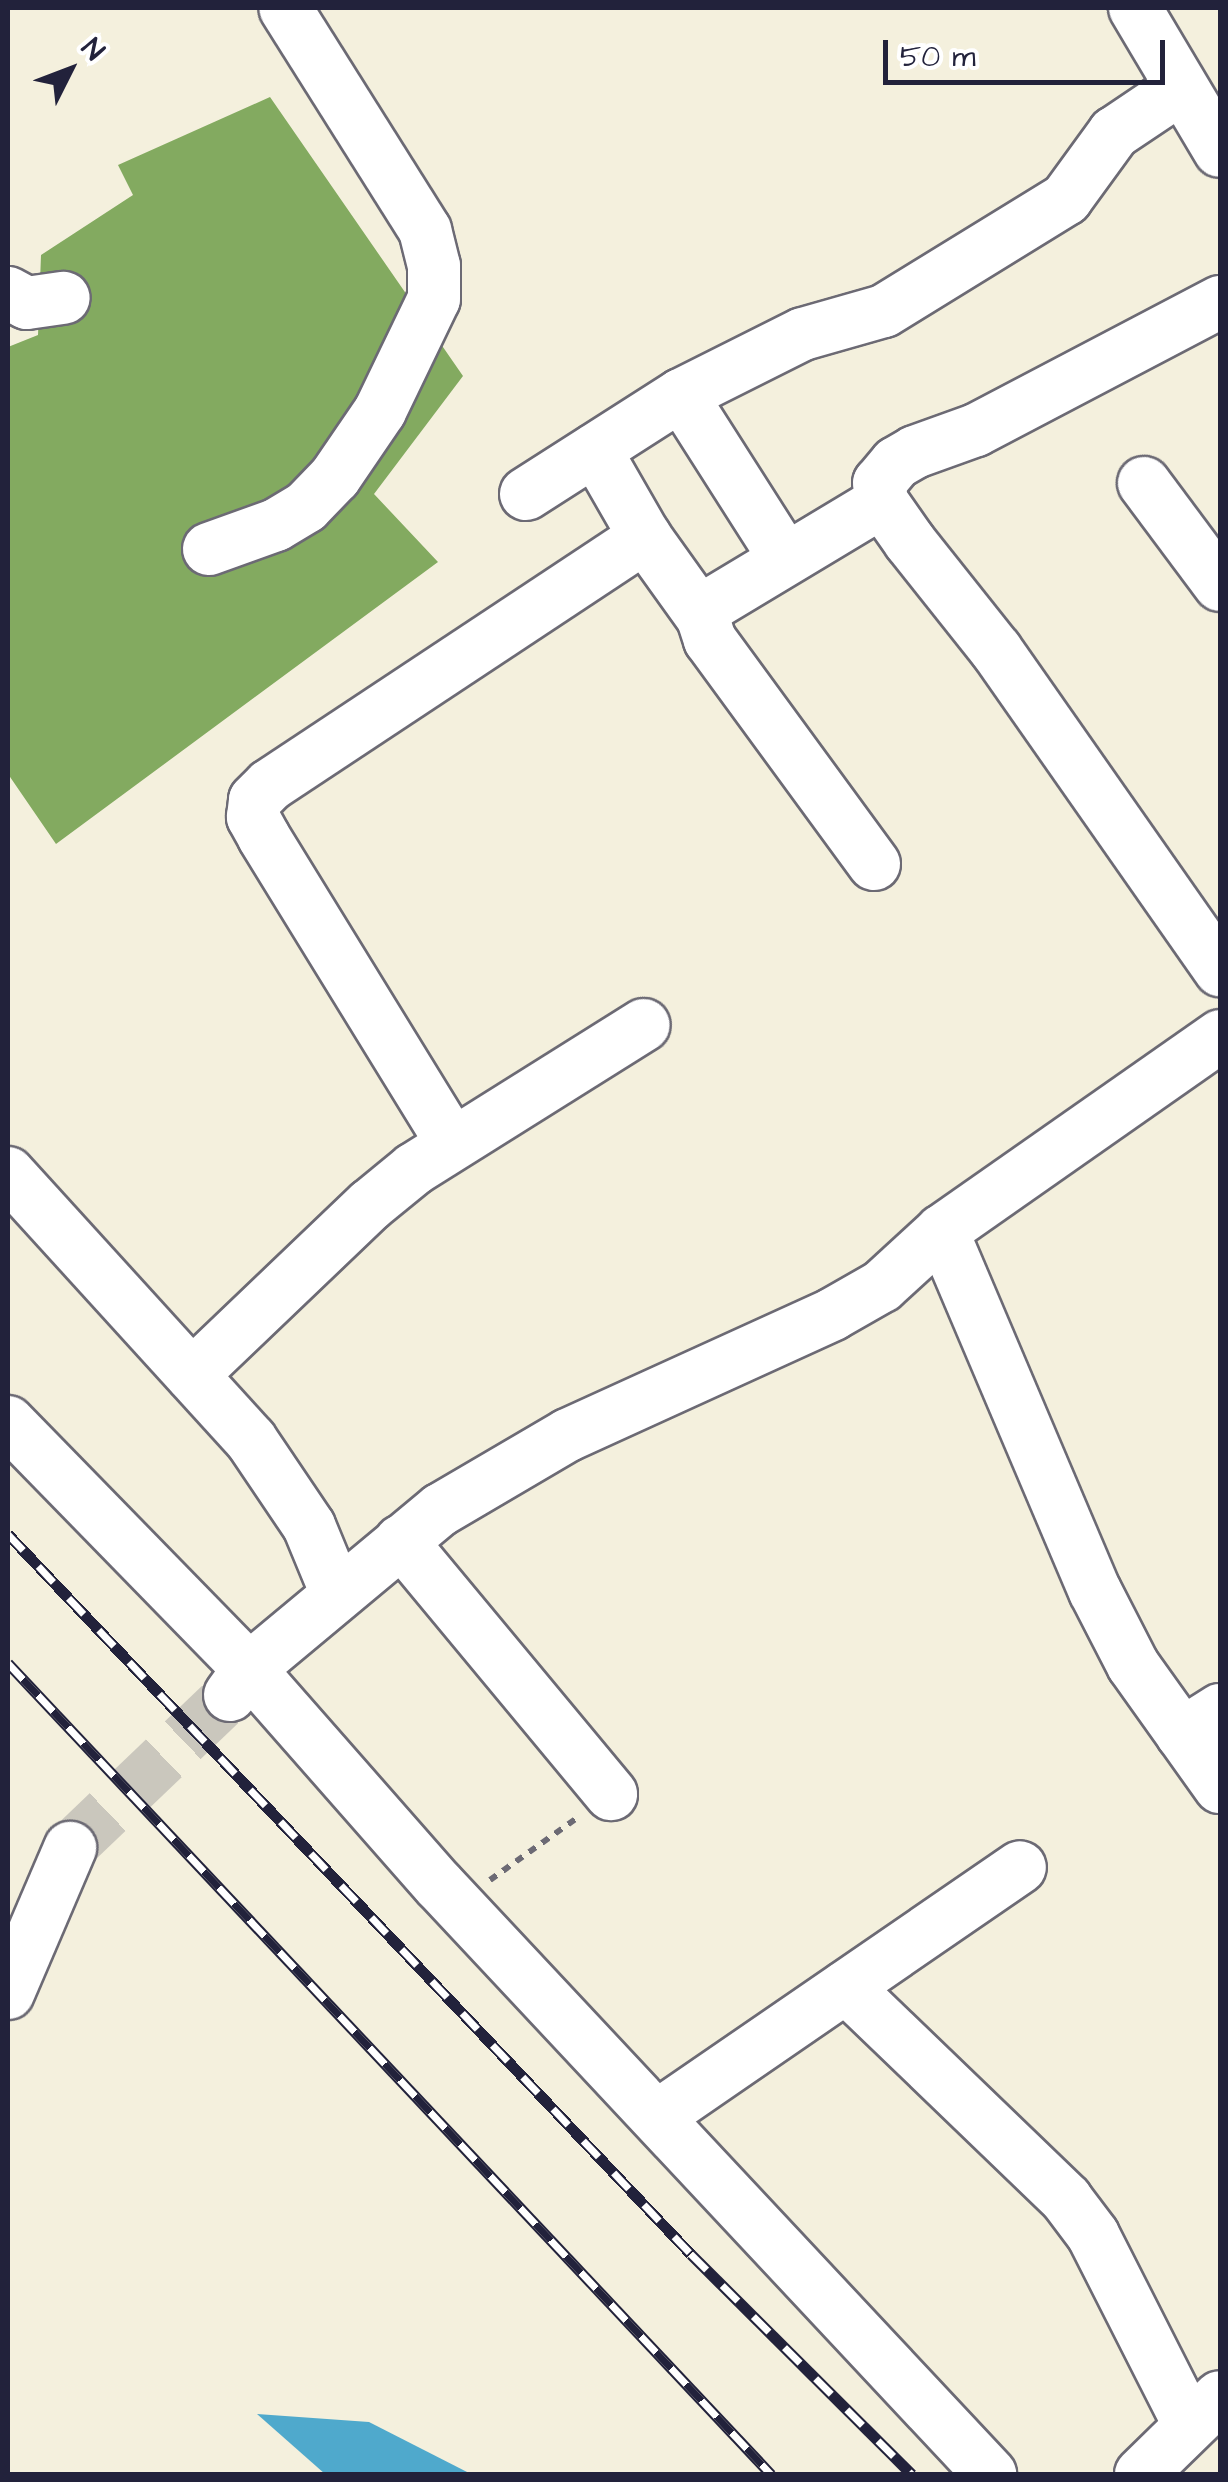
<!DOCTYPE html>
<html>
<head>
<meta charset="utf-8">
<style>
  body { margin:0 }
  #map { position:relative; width:1228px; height:2482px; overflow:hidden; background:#f4f0dd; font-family:"Architects Daughter",sans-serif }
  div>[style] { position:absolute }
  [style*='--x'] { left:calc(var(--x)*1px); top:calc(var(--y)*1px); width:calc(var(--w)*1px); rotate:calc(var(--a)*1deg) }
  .forest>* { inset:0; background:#83aa60 }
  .water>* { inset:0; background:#4fa9cc }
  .minor-tunnel>* { height:52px; margin-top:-26px; transform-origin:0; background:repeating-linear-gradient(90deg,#cac7bd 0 52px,transparent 0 78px) }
  .path>* { height:6px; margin-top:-3px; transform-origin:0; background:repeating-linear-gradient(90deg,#6c6a74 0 8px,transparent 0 16px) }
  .roads { filter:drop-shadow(2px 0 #6c6a74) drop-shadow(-2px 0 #6c6a74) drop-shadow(0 2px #6c6a74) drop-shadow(0 -2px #6c6a74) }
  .minor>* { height:52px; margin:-26px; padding:0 26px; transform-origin:26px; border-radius:26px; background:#fff }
  .rail>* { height:11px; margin-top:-5.5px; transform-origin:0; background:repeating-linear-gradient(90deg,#fff 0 22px,#22223b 0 44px); box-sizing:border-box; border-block:2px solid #22223b }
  span { translate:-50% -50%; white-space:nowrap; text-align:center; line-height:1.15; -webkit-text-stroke:10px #fff; paint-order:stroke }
  .frame { position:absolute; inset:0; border:10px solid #22223b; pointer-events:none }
  .north { position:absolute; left:20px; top:20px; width:100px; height:100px; -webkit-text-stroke:8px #fff; paint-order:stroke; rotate:48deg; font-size:28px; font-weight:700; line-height:40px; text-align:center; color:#22223b }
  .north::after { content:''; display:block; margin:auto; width:35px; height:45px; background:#22223b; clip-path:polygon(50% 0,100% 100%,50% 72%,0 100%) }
  .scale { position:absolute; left:883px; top:40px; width:282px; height:45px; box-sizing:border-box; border:5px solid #22223b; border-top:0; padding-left:12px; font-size:30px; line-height:35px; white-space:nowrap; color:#22223b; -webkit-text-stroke:8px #fff; paint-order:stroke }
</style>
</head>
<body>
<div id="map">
  <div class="forest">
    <i style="clip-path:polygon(270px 97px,463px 376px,374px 494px,438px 562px,56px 844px,8px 774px,8px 347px,38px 335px,41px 255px,133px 195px,118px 165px)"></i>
  </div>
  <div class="water">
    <i style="clip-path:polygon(257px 2414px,369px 2422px,471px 2474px,325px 2474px)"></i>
  </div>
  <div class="minor-tunnel">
    <i style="--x:70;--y:1848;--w:221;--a:-43.7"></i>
  </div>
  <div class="path">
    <i style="--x:490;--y:1880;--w:107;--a:-35.5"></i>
  </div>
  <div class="roads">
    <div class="minor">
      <i style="--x:1135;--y:8;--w:166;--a:59.3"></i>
      <i style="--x:8;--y:293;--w:21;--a:28"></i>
      <i style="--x:27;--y:303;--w:37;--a:-8"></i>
      <i style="--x:1220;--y:302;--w:276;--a:152.3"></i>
      <i style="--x:976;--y:430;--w:65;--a:160.2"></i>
      <i style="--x:915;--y:452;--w:22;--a:150"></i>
      <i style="--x:896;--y:463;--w:26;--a:130"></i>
      <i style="--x:879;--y:483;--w:19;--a:81"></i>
      <i style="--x:882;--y:502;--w:49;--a:55"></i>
      <i style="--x:910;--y:542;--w:138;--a:51.5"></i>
      <i style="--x:996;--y:650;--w:391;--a:55"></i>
      <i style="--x:681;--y:395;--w:193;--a:57.5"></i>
      <i style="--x:595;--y:450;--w:100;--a:60.1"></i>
      <i style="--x:645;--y:537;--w:100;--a:54.4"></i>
      <i style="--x:1144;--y:483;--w:127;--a:53.3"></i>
      <i style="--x:526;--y:494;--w:184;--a:-32.6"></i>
      <i style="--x:681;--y:395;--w:136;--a:-26.6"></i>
      <i style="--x:803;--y:334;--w:84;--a:-15.9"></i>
      <i style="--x:884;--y:311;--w:214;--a:-31.6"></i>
      <i style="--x:1066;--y:199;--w:82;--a:-54"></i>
      <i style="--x:1114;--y:133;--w:81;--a:-33.9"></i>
      <i style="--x:209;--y:549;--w:71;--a:-19.7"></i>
      <i style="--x:276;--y:525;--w:35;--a:-31"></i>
      <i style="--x:306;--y:507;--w:42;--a:-46"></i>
      <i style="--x:335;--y:477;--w:80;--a:-55.7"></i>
      <i style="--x:380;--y:411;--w:124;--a:-64.3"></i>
      <i style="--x:434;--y:299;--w:33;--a:-90"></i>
      <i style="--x:434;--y:266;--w:37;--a:-104"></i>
      <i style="--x:425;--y:230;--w:262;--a:-122.2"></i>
      <i style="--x:874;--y:864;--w:278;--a:-126.2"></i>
      <i style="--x:710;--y:640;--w:23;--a:-108"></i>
      <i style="--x:703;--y:618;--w:17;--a:-57"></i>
      <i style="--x:712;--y:604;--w:198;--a:-31"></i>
      <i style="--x:452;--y:1143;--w:359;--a:-121.6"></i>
      <i style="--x:264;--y:837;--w:23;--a:-119"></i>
      <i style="--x:253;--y:817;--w:17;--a:-83"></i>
      <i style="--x:255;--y:800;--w:21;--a:-45"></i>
      <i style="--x:270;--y:785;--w:450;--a:-33.5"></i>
      <i style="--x:8;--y:1173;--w:361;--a:47.7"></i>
      <i style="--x:251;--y:1440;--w:104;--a:56"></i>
      <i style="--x:309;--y:1526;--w:74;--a:67.6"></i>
      <i style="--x:942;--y:1231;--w:391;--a:67"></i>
      <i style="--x:1095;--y:1591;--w:83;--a:62.8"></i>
      <i style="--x:1133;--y:1665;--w:150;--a:54.5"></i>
      <i style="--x:192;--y:1375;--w:246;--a:-43.7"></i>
      <i style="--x:370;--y:1205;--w:57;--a:-39.3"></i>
      <i style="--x:414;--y:1169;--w:271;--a:-32.1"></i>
      <i style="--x:8;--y:1422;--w:345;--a:45.7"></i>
      <i style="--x:249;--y:1669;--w:288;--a:48.7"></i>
      <i style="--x:439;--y:1885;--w:807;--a:46.91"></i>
      <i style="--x:401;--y:1541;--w:329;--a:50.3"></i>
      <i style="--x:230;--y:1695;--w:32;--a:-54"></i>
      <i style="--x:249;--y:1669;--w:249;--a:-39.8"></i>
      <i style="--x:440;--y:1510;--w:148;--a:-30.4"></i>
      <i style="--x:568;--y:1435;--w:291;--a:-24.5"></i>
      <i style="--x:833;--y:1314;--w:56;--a:-29.7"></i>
      <i style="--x:882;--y:1286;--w:81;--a:-42.5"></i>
      <i style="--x:942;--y:1231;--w:340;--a:-35"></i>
      <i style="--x:1182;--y:1734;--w:45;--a:-32.3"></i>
      <i style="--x:846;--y:1987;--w:306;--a:43.9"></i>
      <i style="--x:1066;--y:2199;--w:45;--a:53.1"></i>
      <i style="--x:1093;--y:2235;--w:214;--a:63.1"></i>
      <i style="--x:8;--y:1993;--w:158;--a:-66.8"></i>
      <i style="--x:658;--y:2116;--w:439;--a:-34.5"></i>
      <i style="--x:1141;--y:2474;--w:110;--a:-44.3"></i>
    </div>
  </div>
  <div class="rail">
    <i style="--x:8;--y:1534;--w:992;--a:46.51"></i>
    <i style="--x:691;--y:2254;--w:312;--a:44.9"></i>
    <i style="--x:8;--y:1663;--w:1114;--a:46.75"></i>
  </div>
  <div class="frame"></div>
  <div class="north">N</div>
  <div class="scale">50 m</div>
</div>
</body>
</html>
